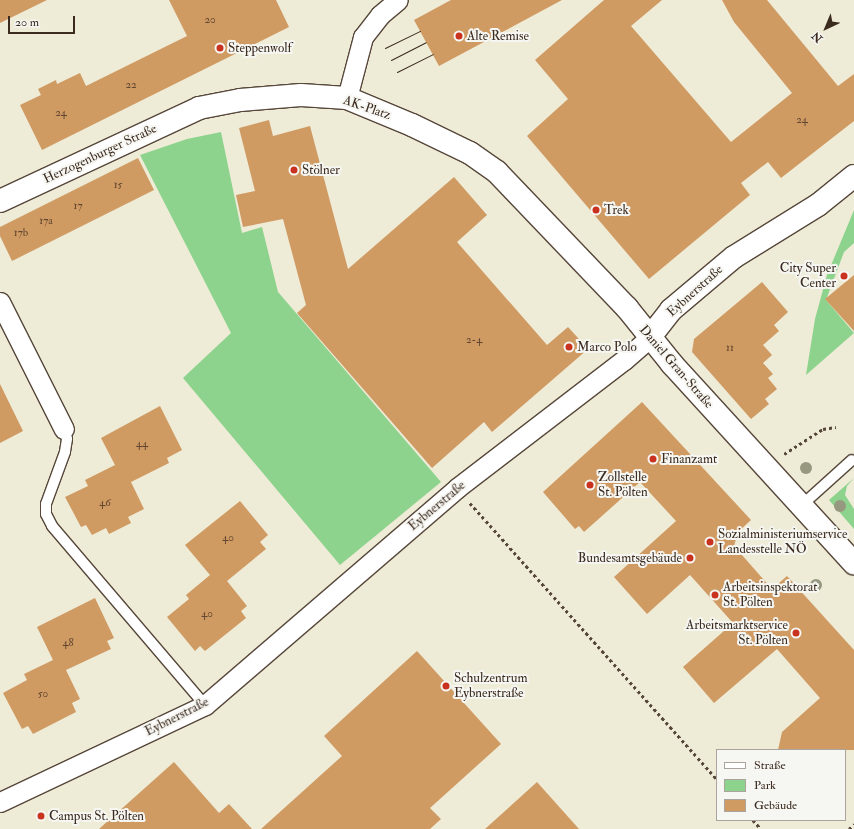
<!DOCTYPE html>
<html>
<head>
<meta charset="utf-8">
<style>
  body { margin:0 }
  #map { position:relative; width:854px; height:829px; overflow:hidden; background:#eeebd6; font-family:"IM FELL Double Pica",serif }
  div>[style] { position:absolute }
  [style*='--x'] { left:calc(var(--x)*1px); top:calc(var(--y)*1px); width:calc(var(--w)*1px); rotate:calc(var(--a)*1deg) }
  .green>* { inset:0; background:#8dd38d }
  .building>* { inset:0; background:#d09a63 }
  .path>* { height:2.5px; margin-top:-1.25px; transform-origin:0; background:repeating-linear-gradient(90deg,#56473a 0 3px,transparent 0 6px) }
  .roads { filter:drop-shadow(1px 0 #56473a) drop-shadow(-1px 0 #56473a) drop-shadow(0 1px #56473a) drop-shadow(0 -1px #56473a) }
  .service>* { height:10px; margin:-5px; padding:0 5px; transform-origin:5px; border-radius:5px; background:#fff }
  .minor>* { height:19px; margin:-9.5px; padding:0 9.5px; transform-origin:9.5px; border-radius:9.5px; background:#fff }
  .tertiary>* { height:22px; margin:-11px; padding:0 11px; transform-origin:11px; border-radius:11px; background:#fff }
  .tram>* { height:1px; margin:-0.5px; padding:0 0.5px; transform-origin:0.5px; border-radius:0.5px; background:#3b2a1e }
  .trees>* { width:12px; height:12px; margin:-6px; border-radius:50%; background:#979880 }
  .dots>* { width:11px; height:11px; translate:-50% -50%; box-sizing:border-box; border:2px solid #f6f6f2; border-radius:50% }
  span { translate:-50% -50%; white-space:nowrap; text-align:center; line-height:1.15; -webkit-text-stroke:4px #f6f6f2; paint-order:stroke }
  .number-label { font-size:11px; color:#60462f }
  .number-label span { -webkit-text-stroke-width:0 }
  .poi-label { font-size:13px; color:#3b2a1e }
  .left { translate:0 -50%; text-align:left }
  .right { translate:-100% -50%; text-align:right }
  .street-label { font-size:13px; color:#3b2a1e }
  .legend { position:absolute; left:716px; top:749px; width:130px; height:72px; box-sizing:border-box; background:#f6f6f2; border:1px solid #aba49d; margin:0; padding:5px 7px; list-style:none; font-size:12px; color:#3b2a1e }
  .legend li { display:flex; align-items:center; gap:8px; height:20px }
  .legend b { width:20px; border:1px solid #aba49d }
  .north { position:absolute; left:806px; top:8px; width:40px; height:40px; -webkit-text-stroke:3px #f6f6f2; paint-order:stroke; rotate:224deg; font-size:11px; font-weight:700; line-height:16px; text-align:center; color:#3b2a1e }
  .north::after { content:''; display:block; margin:auto; width:14px; height:18px; background:#3b2a1e; clip-path:polygon(50% 0,100% 100%,50% 72%,0 100%) }
  .scale { position:absolute; left:8px; top:16px; width:67px; height:18px; box-sizing:border-box; border:2px solid #3b2a1e; border-top:0; padding-left:5px; font-size:12px; line-height:14px; white-space:nowrap; color:#3b2a1e; -webkit-text-stroke:3px #f6f6f2; paint-order:stroke }
</style>
</head>
<body>
<div id="map">
  <div class="green">
    <i style="clip-path:polygon(221px 132px,242px 233px,262px 227px,278px 292px,441px 482px,340px 565px,183px 378px,231px 333px,140px 155px,187px 139px)"></i>
    <i style="clip-path:polygon(854px 210px,854px 243px,844px 252px,826px 300px,854px 333px,806px 375px,815px 319px,827px 275px)"></i>
    <i style="clip-path:polygon(854px 478px,847px 486px,845px 495px,854px 509px,854px 529px,829px 500px)"></i>
  </div>
  <div class="building">
    <i style="clip-path:polygon(0 0,47px 0,0 23px)"></i>
    <i style="clip-path:polygon(169px 0,276px 0,289px 27px,42px 150px,20px 105px,41px 95px,38px 89px,56px 80px,57px 84px,80px 73px,86px 86px,187px 36px)"></i>
    <i style="clip-path:polygon(451px 0,562px 0,439px 66px,414px 20px)"></i>
    <i style="clip-path:polygon(604px 0,662px 0,631px 26px,731px 142px,792px 93px,734px 22px,722px 0,767px 0,838px 86px,854px 74px,854px 121px,781px 178px,768px 162px,741px 183px,750px 195px,649px 279px,527px 136px,568px 99px,535px 60px)"></i>
    <i style="clip-path:polygon(269px 120px,273px 136px,310px 126px,348px 269px,454px 177px,487px 215px,457px 242px,547px 345px,568px 327px,588px 349px,492px 432px,484px 422px,432px 468px,297px 313px,306px 305px,283px 219px,243px 227px,236px 195px,255px 191px,239px 128px)"></i>
    <i style="clip-path:polygon(138px 158px,154px 190px,12px 261px,0 236px,0 227px)"></i>
    <i style="clip-path:polygon(854px 275px,854px 331px,825px 299px)"></i>
    <i style="clip-path:polygon(762px 282px,788px 312px,774px 325px,779px 331px,763px 345px,772px 355px,763px 363px,773px 374px,768px 378px,777px 389px,765px 399px,769px 404px,751px 419px,692px 352px,694px 339px)"></i>
    <i style="clip-path:polygon(0 384px,23px 431px,0 443px)"></i>
    <i style="clip-path:polygon(642px 402px,751px 520px,738px 532px,734px 546px,772px 589px,787px 576px,854px 650px,854px 750px,778px 750px,782px 732px,820px 698px,777px 649px,714px 703px,683px 667px,733px 623px,690px 575px,647px 614px,614px 577px,676px 521px,640px 482px,584px 532px,579px 526px,575px 529px,543px 492px)"></i>
    <i style="clip-path:polygon(160px 406px,182px 450px,167px 458px,169px 463px,131px 482px,144px 509px,128px 517px,131px 523px,109px 534px,106px 528px,92px 535px,86px 525px,81px 527px,65px 497px,88px 486px,85px 480px,115px 465px,101px 438px)"></i>
    <i style="clip-path:polygon(240px 501px,268px 535px,260px 542px,266px 549px,227px 581px,247px 606px,241px 611px,246px 618px,205px 651px,200px 646px,195px 651px,167px 617px,189px 599px,186px 595px,210px 575px,185px 545px)"></i>
    <i style="clip-path:polygon(95px 598px,114px 638px,107px 641px,111px 649px,66px 670px,80px 699px,72px 703px,76px 712px,33px 734px,28px 726px,22px 729px,3px 693px,27px 680px,24px 674px,53px 660px,37px 627px)"></i>
    <i style="clip-path:polygon(417px 651px,501px 744px,430px 808px,441px 819px,430px 829px,261px 829px,342px 756px,324px 736px)"></i>
    <i style="clip-path:polygon(174px 762px,219px 813px,229px 804px,252px 829px,99px 829px)"></i>
    <i style="clip-path:polygon(537px 782px,579px 829px,485px 829px)"></i>
  </div>
  <div class="path">
    <i style="--x:784;--y:454;--w:46;--a:-32.7"></i>
    <i style="--x:823;--y:429;--w:13;--a:-9"></i>
    <i style="--x:470;--y:503;--w:370;--a:48.2"></i>
    <i style="--x:753;--y:820;--w:12;--a:48"></i>
    <i style="--x:849;--y:829;--w:7;--a:-45"></i>
  </div>
  <div class="roads">
    <div class="service">
      <i style="--x:64;--y:429;--w:10;--a:73"></i>
      <i style="--x:67;--y:439;--w:13;--a:99"></i>
      <i style="--x:65;--y:452;--w:55;--a:110.1"></i>
      <i style="--x:46;--y:504;--w:10;--a:90"></i>
      <i style="--x:46;--y:514;--w:13;--a:63"></i>
      <i style="--x:52;--y:526;--w:235;--a:49.5"></i>
      <i style="--x:802;--y:505;--w:67;--a:-42"></i>
    </div>
    <div class="minor">
      <i style="--x:347;--y:98;--w:63;--a:-75.3"></i>
      <i style="--x:363;--y:37;--w:28;--a:-52"></i>
      <i style="--x:380;--y:15;--w:23;--a:-40"></i>
      <i style="--x:0;--y:302;--w:142;--a:63.3"></i>
      <i style="--x:0;--y:802;--w:227;--a:-25.3"></i>
      <i style="--x:205;--y:705;--w:333;--a:-40.7"></i>
      <i style="--x:457;--y:488;--w:210;--a:-37.5"></i>
      <i style="--x:624;--y:360;--w:35;--a:-41"></i>
    </div>
    <div class="tertiary">
      <i style="--x:0;--y:201;--w:220;--a:-25"></i>
      <i style="--x:199;--y:108;--w:42;--a:-11"></i>
      <i style="--x:240;--y:100;--w:61;--a:-4.7"></i>
      <i style="--x:301;--y:95;--w:46;--a:3.7"></i>
      <i style="--x:347;--y:98;--w:70;--a:22.6"></i>
      <i style="--x:412;--y:125;--w:64;--a:25.8"></i>
      <i style="--x:470;--y:153;--w:33;--a:35"></i>
      <i style="--x:497;--y:172;--w:188;--a:46.3"></i>
      <i style="--x:627;--y:308;--w:72;--a:51.2"></i>
      <i style="--x:672;--y:364;--w:270;--a:47.6"></i>
      <i style="--x:650;--y:337;--w:34;--a:-52"></i>
      <i style="--x:671;--y:310;--w:82;--a:-40.1"></i>
      <i style="--x:734;--y:257;--w:99;--a:-31.8"></i>
      <i style="--x:818;--y:205;--w:46;--a:-38.9"></i>
    </div>
  </div>
  <div class="tram">
    <i style="--x:385;--y:48;--w:39;--a:-26"></i>
    <i style="--x:391;--y:60;--w:39;--a:-27"></i>
    <i style="--x:397;--y:72;--w:40;--a:-26.6"></i>
  </div>
  <div class="trees">
    <i style="left:806px;top:468px"></i>
    <i style="left:840px;top:506px"></i>
    <i style="left:816px;top:585px"></i>
  </div>
  <div class="dots">
    <i style="left:459px;top:36px;background:#c8321e"></i>
    <i style="left:220px;top:48px;background:#c8321e"></i>
    <i style="left:294px;top:170px;background:#c8321e"></i>
    <i style="left:596px;top:210px;background:#c8321e"></i>
    <i style="left:844px;top:276px;background:#c8321e"></i>
    <i style="left:569px;top:347px;background:#c8321e"></i>
    <i style="left:653px;top:459px;background:#c8321e"></i>
    <i style="left:590px;top:485px;background:#c8321e"></i>
    <i style="left:710px;top:542px;background:#c8321e"></i>
    <i style="left:690px;top:558px;background:#c8321e"></i>
    <i style="left:715px;top:595px;background:#c8321e"></i>
    <i style="left:796px;top:633px;background:#c8321e"></i>
    <i style="left:446px;top:686px;background:#c8321e"></i>
    <i style="left:41px;top:816px;background:#c8321e"></i>
  </div>
  <div class="number-label">
    <span style="left:210px;top:20px">20</span>
    <span style="left:131px;top:85px">22</span>
    <span style="left:61px;top:113px">24</span>
    <span style="left:802px;top:120px">24</span>
    <span style="left:118px;top:185px">15</span>
    <span style="left:78px;top:206px">17</span>
    <span style="left:46px;top:221px">17a</span>
    <span style="left:21px;top:233px">17b</span>
    <span style="left:474px;top:340px">2-4</span>
    <span style="left:730px;top:348px">11</span>
    <span style="left:142px;top:444px">44</span>
    <span style="left:105px;top:503px">46</span>
    <span style="left:228px;top:538px">40</span>
    <span style="left:207px;top:614px">40</span>
    <span style="left:68px;top:643px">48</span>
    <span style="left:43px;top:694px">50</span>
  </div>
  <div class="poi-label">
    <span class="left" style="left:467px;top:36px">Alte Remise</span>
    <span class="left" style="left:228px;top:48px">Steppenwolf</span>
    <span class="left" style="left:302px;top:170px">Stölner</span>
    <span class="left" style="left:604px;top:210px">Trek</span>
    <span class="right" style="left:836px;top:276px">City Super<br>Center</span>
    <span class="left" style="left:577px;top:347px">Marco Polo</span>
    <span class="left" style="left:661px;top:459px">Finanzamt</span>
    <span class="left" style="left:598px;top:485px">Zollstelle<br>St. Pölten</span>
    <span class="left" style="left:718px;top:542px">Sozialministeriumservice<br>Landesstelle NÖ</span>
    <span class="right" style="left:682px;top:558px">Bundesamtsgebäude</span>
    <span class="left" style="left:723px;top:595px">Arbeitsinspektorat<br>St. Pölten</span>
    <span class="right" style="left:788px;top:633px">Arbeitsmarktservice<br>St. Pölten</span>
    <span class="left" style="left:454px;top:686px">Schulzentrum<br>Eybnerstraße</span>
    <span class="left" style="left:49px;top:816px">Campus St. Pölten</span>
  </div>
  <div class="street-label">
    <span style="left:367px;top:108px;rotate:19deg">AK-Platz</span>
    <span style="left:100px;top:154px;rotate:-25deg">Herzogenburger Straße</span>
    <span style="left:695px;top:291px;rotate:-42deg">Eybnerstraße</span>
    <span style="left:676px;top:367px;rotate:49deg">Daniel Gran-Straße</span>
    <span style="left:437px;top:506px;rotate:-40deg">Eybnerstraße</span>
    <span style="left:177px;top:717px;rotate:-27deg">Eybnerstraße</span>
  </div>
  <ul class="legend">
  <li><b style="height:5px;background:#fff"></b>Straße</li>
  <li><b style="height:11px;background:#8dd38d"></b>Park</li>
  <li><b style="height:11px;background:#d09a63"></b>Gebäude</li>
  </ul>
  <div class="north">N</div>
  <div class="scale">20 m</div>
</div>
</body>
</html>
